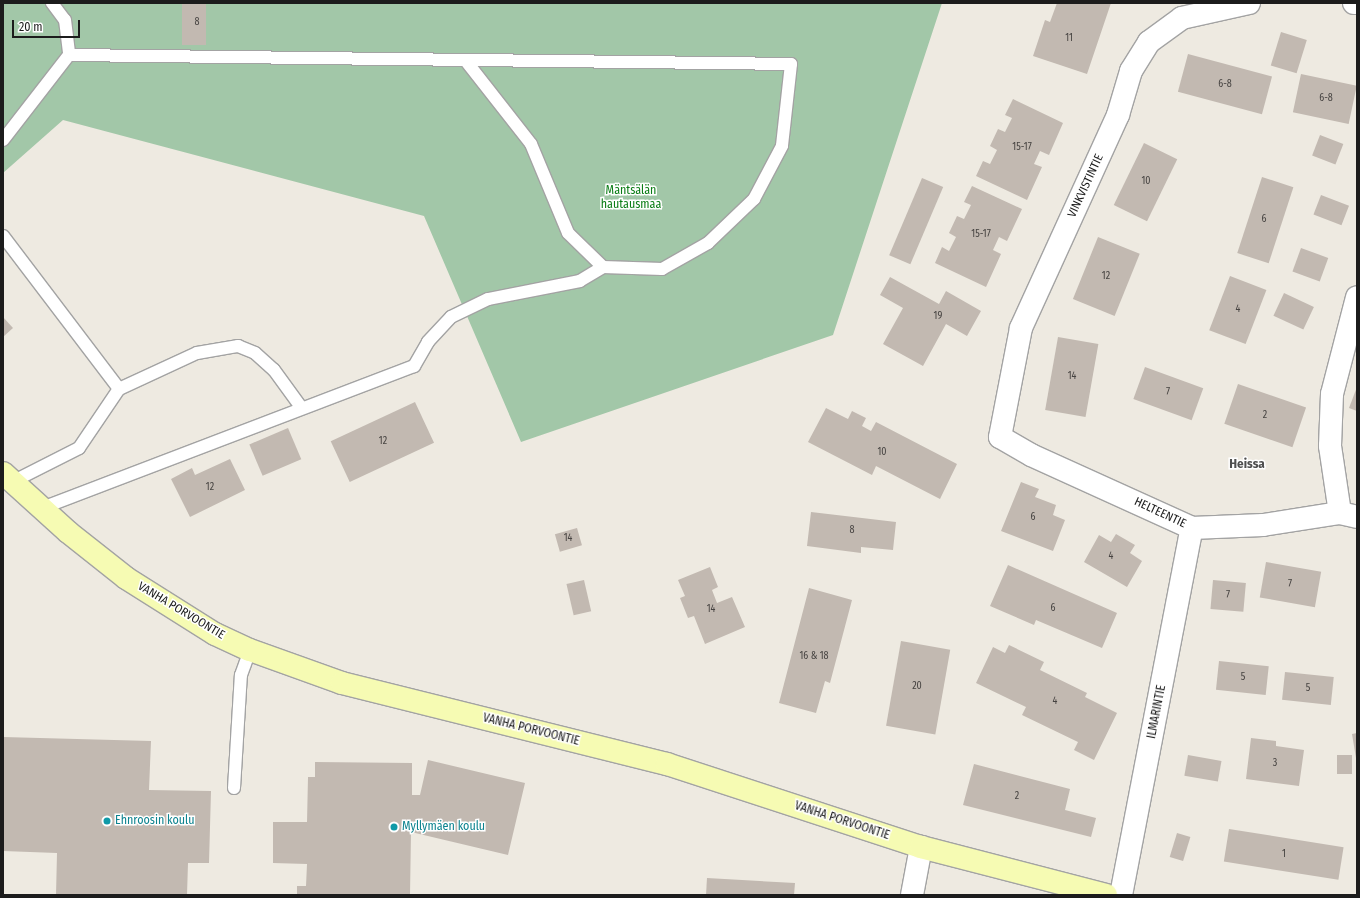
<!DOCTYPE html>
<html>
<head>
<meta charset="utf-8">
<style>
  body { margin:0 }
  #map { position:relative; width:1360px; height:898px; overflow:hidden; background:#eeeae1; font-family:"Fira Sans Condensed",sans-serif }
  div>[style] { position:absolute }
  [style*='--x'] { left:calc(var(--x)*1px); top:calc(var(--y)*1px); width:calc(var(--w)*1px); rotate:calc(var(--a)*1deg) }
  .cemetery>* { inset:0; background:#a2c7a8 }
  .building>* { inset:0; background:#c2b9b1; transform-origin:0 0 }
  .roads { filter:drop-shadow(1px 0 #a3a3a3) drop-shadow(-1px 0 #a3a3a3) drop-shadow(0 1px #a3a3a3) drop-shadow(0 -1px #a3a3a3) }
  .service>* { height:12px; margin:-6px; padding:0 6px; transform-origin:6px; border-radius:6px; background:#fff }
  .minor>* { height:22px; margin:-11px; padding:0 11px; transform-origin:11px; border-radius:11px; background:#fff }
  .secondary>* { height:22px; margin:-11px; padding:0 11px; transform-origin:11px; border-radius:11px; background:#f6fbb3 }
  .dots>* { width:11px; height:11px; translate:-50% -50%; box-sizing:border-box; border:2px solid #fff; border-radius:50% }
  span { translate:-50% -50%; white-space:nowrap; text-align:center; line-height:1.15; -webkit-text-stroke:3px #fff; paint-order:stroke }
  .number-label { font-size:10px; color:#464341 }
  .number-label span { -webkit-text-stroke-width:0 }
  .street-label { font-size:12px; color:#1c1c1c }
  .park-label { font-size:12px; color:#097c14 }
  .culture-label { font-size:12px; color:#0d838f }
  .left { translate:0 -50%; text-align:left }
  .neighbourhood-label { font-size:13px; color:#4f4f4f; font-weight:700 }
  .frame { position:absolute; inset:0; border:4px solid #1c1c1c; pointer-events:none }
  .scale { position:absolute; left:12px; top:20px; width:68px; height:18px; box-sizing:border-box; border:2px solid #1c1c1c; border-top:0; padding-left:5px; font-size:12px; line-height:14px; white-space:nowrap; color:#1c1c1c; -webkit-text-stroke:3px #fff; paint-order:stroke }
</style>
</head>
<body>
<div id="map">
  <div class="cemetery">
    <i style="clip-path:polygon(3px 3px,942px 3px,833px 335px,521px 442px,424px 216px,63px 120px,3px 173px)"></i>
  </div>
  <div class="building">
    <i style="left:182px;top:3px;width:24px;height:42px"></i>
    <i style="clip-path:polygon(1057px 3px,1111px 3px,1087px 74px,1033px 56px,1045px 20px,1050px 22px)"></i>
    <i style="left:1281px;top:32px;width:27px;height:35px;rotate:17deg"></i>
    <i style="left:1188px;top:54px;width:87px;height:39px;rotate:15deg"></i>
    <i style="left:1301px;top:74px;width:57px;height:39px;rotate:12deg"></i>
    <i style="clip-path:polygon(1013px 99px,1063px 123px,1049px 155px,1040px 151px,1034px 164px,1042px 167px,1027px 200px,976px 176px,983px 161px,990px 164px,997px 150px,990px 146px,998px 129px,1005px 132px,1012px 118px,1005px 115px)"></i>
    <i style="left:1320px;top:135px;width:25px;height:22px;rotate:21deg"></i>
    <i style="left:1144px;top:143px;width:37px;height:69px;rotate:26deg"></i>
    <i style="left:1262px;top:177px;width:33px;height:80px;rotate:18deg"></i>
    <i style="left:922px;top:178px;width:23px;height:84px;rotate:23deg"></i>
    <i style="clip-path:polygon(972px 186px,1022px 209px,1007px 241px,999px 237px,993px 250px,1001px 254px,986px 287px,935px 263px,942px 247px,949px 251px,956px 237px,949px 233px,957px 216px,964px 219px,971px 205px,964px 202px)"></i>
    <i style="left:1321px;top:195px;width:30px;height:21px;rotate:21deg"></i>
    <i style="left:1098px;top:237px;width:45px;height:67px;rotate:22deg"></i>
    <i style="left:1301px;top:248px;width:29px;height:25px;rotate:20deg"></i>
    <i style="left:1230px;top:276px;width:39px;height:58px;rotate:21deg"></i>
    <i style="clip-path:polygon(890px 277px,939px 304px,946px 291px,981px 311px,967px 336px,946px 324px,923px 366px,883px 344px,903px 308px,880px 295px)"></i>
    <i style="left:1284px;top:293px;width:33px;height:25px;rotate:25deg"></i>
    <i style="clip-path:polygon(3px 317px,13px 328px,3px 337px)"></i>
    <i style="left:1058px;top:337px;width:41px;height:74px;rotate:10deg"></i>
    <i style="left:1145px;top:367px;width:62px;height:34px;rotate:20deg"></i>
    <i style="left:1238px;top:384px;width:72px;height:42px;rotate:19deg"></i>
    <i style="clip-path:polygon(1357px 387px,1357px 411px,1349px 408px)"></i>
    <i style="left:415px;top:402px;width:45px;height:93px;rotate:65deg"></i>
    <i style="clip-path:polygon(826px 408px,848px 419px,852px 411px,866px 418px,862px 426px,871px 431px,876px 422px,957px 464px,940px 499px,876px 466px,872px 475px,808px 442px)"></i>
    <i style="left:288px;top:428px;width:34px;height:42px;rotate:67deg"></i>
    <i style="clip-path:polygon(230px 459px,245px 490px,190px 517px,171px 479px,192px 468px,195px 475px)"></i>
    <i style="clip-path:polygon(1021px 482px,1039px 489px,1035px 497px,1056px 505px,1053px 515px,1065px 520px,1053px 551px,1001px 531px)"></i>
    <i style="clip-path:polygon(811px 512px,896px 522px,893px 550px,861px 547px,861px 553px,807px 546px)"></i>
    <i style="left:577px;top:528px;width:18px;height:23px;rotate:74deg"></i>
    <i style="clip-path:polygon(1116px 534px,1135px 545px,1130px 553px,1142px 561px,1127px 587px,1084px 562px,1099px 535px,1111px 542px)"></i>
    <i style="left:1266px;top:562px;width:56px;height:36px;rotate:10deg"></i>
    <i style="clip-path:polygon(1008px 565px,1117px 613px,1102px 648px,1036px 620px,1034px 625px,990px 606px)"></i>
    <i style="clip-path:polygon(710px 567px,718px 587px,712px 590px,717px 603px,732px 597px,745px 627px,705px 644px,694px 616px,688px 618px,680px 598px,685px 596px,678px 580px)"></i>
    <i style="left:584px;top:580px;width:32px;height:18px;rotate:77deg"></i>
    <i style="left:1213px;top:580px;width:33px;height:29px;rotate:5deg"></i>
    <i style="clip-path:polygon(809px 588px,852px 600px,830px 683px,825px 681px,816px 713px,779px 703px)"></i>
    <i style="left:901px;top:641px;width:50px;height:86px;rotate:10deg"></i>
    <i style="clip-path:polygon(1009px 645px,1044px 662px,1040px 670px,1087px 693px,1085px 697px,1117px 713px,1094px 760px,1074px 750px,1078px 742px,1022px 715px,1026px 707px,976px 683px,993px 647px,1005px 653px)"></i>
    <i style="left:1219px;top:661px;width:50px;height:29px;rotate:6deg"></i>
    <i style="left:1285px;top:672px;width:49px;height:28px;rotate:6deg"></i>
    <i style="clip-path:polygon(1357px 733px,1357px 758px,1356px 758px,1352px 734px)"></i>
    <i style="clip-path:polygon(3px 737px,151px 741px,149px 790px,211px 791px,209px 863px,188px 863px,187px 895px,56px 895px,57px 853px,3px 851px)"></i>
    <i style="clip-path:polygon(1251px 738px,1276px 741px,1276px 746px,1304px 750px,1299px 786px,1246px 779px)"></i>
    <i style="left:1188px;top:755px;width:34px;height:21px;rotate:10deg"></i>
    <i style="left:1337px;top:755px;width:15px;height:19px"></i>
    <i style="clip-path:polygon(428px 760px,525px 783px,508px 855px,411px 832px,410px 895px,297px 895px,297px 886px,306px 886px,307px 864px,273px 863px,273px 822px,307px 822px,308px 777px,315px 777px,315px 762px,412px 763px,412px 795px,420px 795px)"></i>
    <i style="clip-path:polygon(974px 764px,1070px 789px,1065px 810px,1096px 818px,1091px 837px,963px 805px)"></i>
    <i style="left:1229px;top:829px;width:116px;height:33px;rotate:9deg"></i>
    <i style="left:1177px;top:833px;width:14px;height:25px;rotate:17deg"></i>
    <i style="clip-path:polygon(707px 878px,795px 883px,794px 895px,706px 895px)"></i>
  </div>
  <div class="roads">
    <div class="service">
      <i style="--x:52;--y:3;--w:21;--a:53"></i>
      <i style="--x:65;--y:20;--w:35;--a:83"></i>
      <i style="--x:466;--y:61;--w:105;--a:51.9"></i>
      <i style="--x:531;--y:144;--w:96;--a:67.4"></i>
      <i style="--x:568;--y:233;--w:49;--a:44.2"></i>
      <i style="--x:3;--y:140;--w:108;--a:-52.2"></i>
      <i style="--x:69;--y:55;--w:722;--a:0.71"></i>
      <i style="--x:791;--y:64;--w:82;--a:96.3"></i>
      <i style="--x:782;--y:146;--w:60;--a:117.8"></i>
      <i style="--x:754;--y:199;--w:64;--a:136.3"></i>
      <i style="--x:708;--y:243;--w:53;--a:150.5"></i>
      <i style="--x:662;--y:269;--w:59;--a:-178.1"></i>
      <i style="--x:603;--y:267;--w:27;--a:149"></i>
      <i style="--x:580;--y:281;--w:94;--a:168.9"></i>
      <i style="--x:488;--y:299;--w:41;--a:154.1"></i>
      <i style="--x:451;--y:317;--w:34;--a:133"></i>
      <i style="--x:428;--y:342;--w:28;--a:120"></i>
      <i style="--x:414;--y:366;--w:398;--a:159.1"></i>
      <i style="--x:3;--y:236;--w:192;--a:52.8"></i>
      <i style="--x:12;--y:482;--w:75;--a:-26.9"></i>
      <i style="--x:79;--y:448;--w:71;--a:-55.9"></i>
      <i style="--x:119;--y:389;--w:86;--a:-24.8"></i>
      <i style="--x:197;--y:353;--w:42;--a:-9.7"></i>
      <i style="--x:238;--y:346;--w:18;--a:22"></i>
      <i style="--x:255;--y:353;--w:25;--a:42"></i>
      <i style="--x:274;--y:370;--w:46;--a:53.9"></i>
      <i style="--x:234;--y:788;--w:113;--a:-86.5"></i>
      <i style="--x:241;--y:675;--w:27;--a:-70"></i>
    </div>
    <div class="minor">
      <i style="--x:1249;--y:3;--w:69;--a:167.4"></i>
      <i style="--x:1182;--y:18;--w:41;--a:144"></i>
      <i style="--x:1149;--y:42;--w:34;--a:122"></i>
      <i style="--x:1131;--y:71;--w:46;--a:106.5"></i>
      <i style="--x:1118;--y:115;--w:234;--a:114.5"></i>
      <i style="--x:1021;--y:328;--w:111;--a:100.9"></i>
      <i style="--x:1000;--y:437;--w:36;--a:30"></i>
      <i style="--x:1031;--y:455;--w:177;--a:24.4"></i>
      <i style="--x:1192;--y:528;--w:71;--a:-2.4"></i>
      <i style="--x:1263;--y:525;--w:78;--a:-8.9"></i>
      <i style="--x:1340;--y:513;--w:17;--a:13"></i>
      <i style="--x:1354;--y:3;--w:3;--a:0"></i>
      <i style="--x:1340;--y:513;--w:68;--a:-98.5"></i>
      <i style="--x:1330;--y:446;--w:52;--a:-87.8"></i>
      <i style="--x:1332;--y:394;--w:100;--a:-75.5"></i>
      <i style="--x:912;--y:895;--w:49;--a:-79.4"></i>
      <i style="--x:1121;--y:895;--w:374;--a:-79.1"></i>
    </div>
    <div class="secondary">
      <i style="--x:3;--y:473;--w:88;--a:42.2"></i>
      <i style="--x:68;--y:532;--w:74;--a:38.4"></i>
      <i style="--x:126;--y:578;--w:105;--a:32.2"></i>
      <i style="--x:215;--y:634;--w:38;--a:25"></i>
      <i style="--x:250;--y:650;--w:98;--a:19.7"></i>
      <i style="--x:342;--y:683;--w:335;--a:14"></i>
      <i style="--x:667;--y:764;--w:267;--a:18.1"></i>
      <i style="--x:921;--y:847;--w:191;--a:14.5"></i>
    </div>
  </div>
  <div class="dots">
    <i style="left:107px;top:821px;background:#0f9aa8"></i>
    <i style="left:394px;top:827px;background:#0f9aa8"></i>
  </div>
  <div class="number-label">
    <span style="left:197px;top:23px">8</span>
    <span style="left:1069px;top:39px">11</span>
    <span style="left:1225px;top:85px">6-8</span>
    <span style="left:1326px;top:99px">6-8</span>
    <span style="left:1022px;top:148px">15-17</span>
    <span style="left:1146px;top:182px">10</span>
    <span style="left:1264px;top:220px">6</span>
    <span style="left:981px;top:235px">15-17</span>
    <span style="left:1106px;top:277px">12</span>
    <span style="left:1238px;top:310px">4</span>
    <span style="left:938px;top:317px">19</span>
    <span style="left:1072px;top:377px">14</span>
    <span style="left:1168px;top:393px">7</span>
    <span style="left:1265px;top:416px">2</span>
    <span style="left:383px;top:442px">12</span>
    <span style="left:882px;top:453px">10</span>
    <span style="left:210px;top:488px">12</span>
    <span style="left:1033px;top:518px">6</span>
    <span style="left:852px;top:531px">8</span>
    <span style="left:568px;top:539px">14</span>
    <span style="left:1111px;top:557px">4</span>
    <span style="left:1290px;top:585px">7</span>
    <span style="left:1228px;top:596px">7</span>
    <span style="left:1053px;top:609px">6</span>
    <span style="left:711px;top:610px">14</span>
    <span style="left:814px;top:657px">16 &amp; 18</span>
    <span style="left:1243px;top:678px">5</span>
    <span style="left:917px;top:687px">20</span>
    <span style="left:1308px;top:689px">5</span>
    <span style="left:1055px;top:702px">4</span>
    <span style="left:1275px;top:764px">3</span>
    <span style="left:1017px;top:797px">2</span>
    <span style="left:1284px;top:855px">1</span>
  </div>
  <div class="street-label">
    <span style="left:1086px;top:186px;rotate:-65deg">VINKVISTINTIE</span>
    <span style="left:1160px;top:513px;rotate:25deg">HELTEENTIE</span>
    <span style="left:181px;top:611px;rotate:31deg">VANHA PORVOONTIE</span>
    <span style="left:1157px;top:712px;rotate:-79deg">ILMARINTIE</span>
    <span style="left:531px;top:730px;rotate:14deg">VANHA PORVOONTIE</span>
    <span style="left:842px;top:821px;rotate:18deg">VANHA PORVOONTIE</span>
  </div>
  <div class="park-label">
    <span style="left:631px;top:198px">Mäntsälän<br>hautausmaa</span>
  </div>
  <div class="culture-label">
    <span class="left" style="left:115px;top:821px">Ehnroosin koulu</span>
    <span class="left" style="left:402px;top:827px">Myllymäen koulu</span>
  </div>
  <div class="neighbourhood-label">
    <span style="left:1247px;top:464px">Heissa</span>
  </div>
  <div class="frame"></div>
  <div class="scale">20 m</div>
</div>
</body>
</html>
